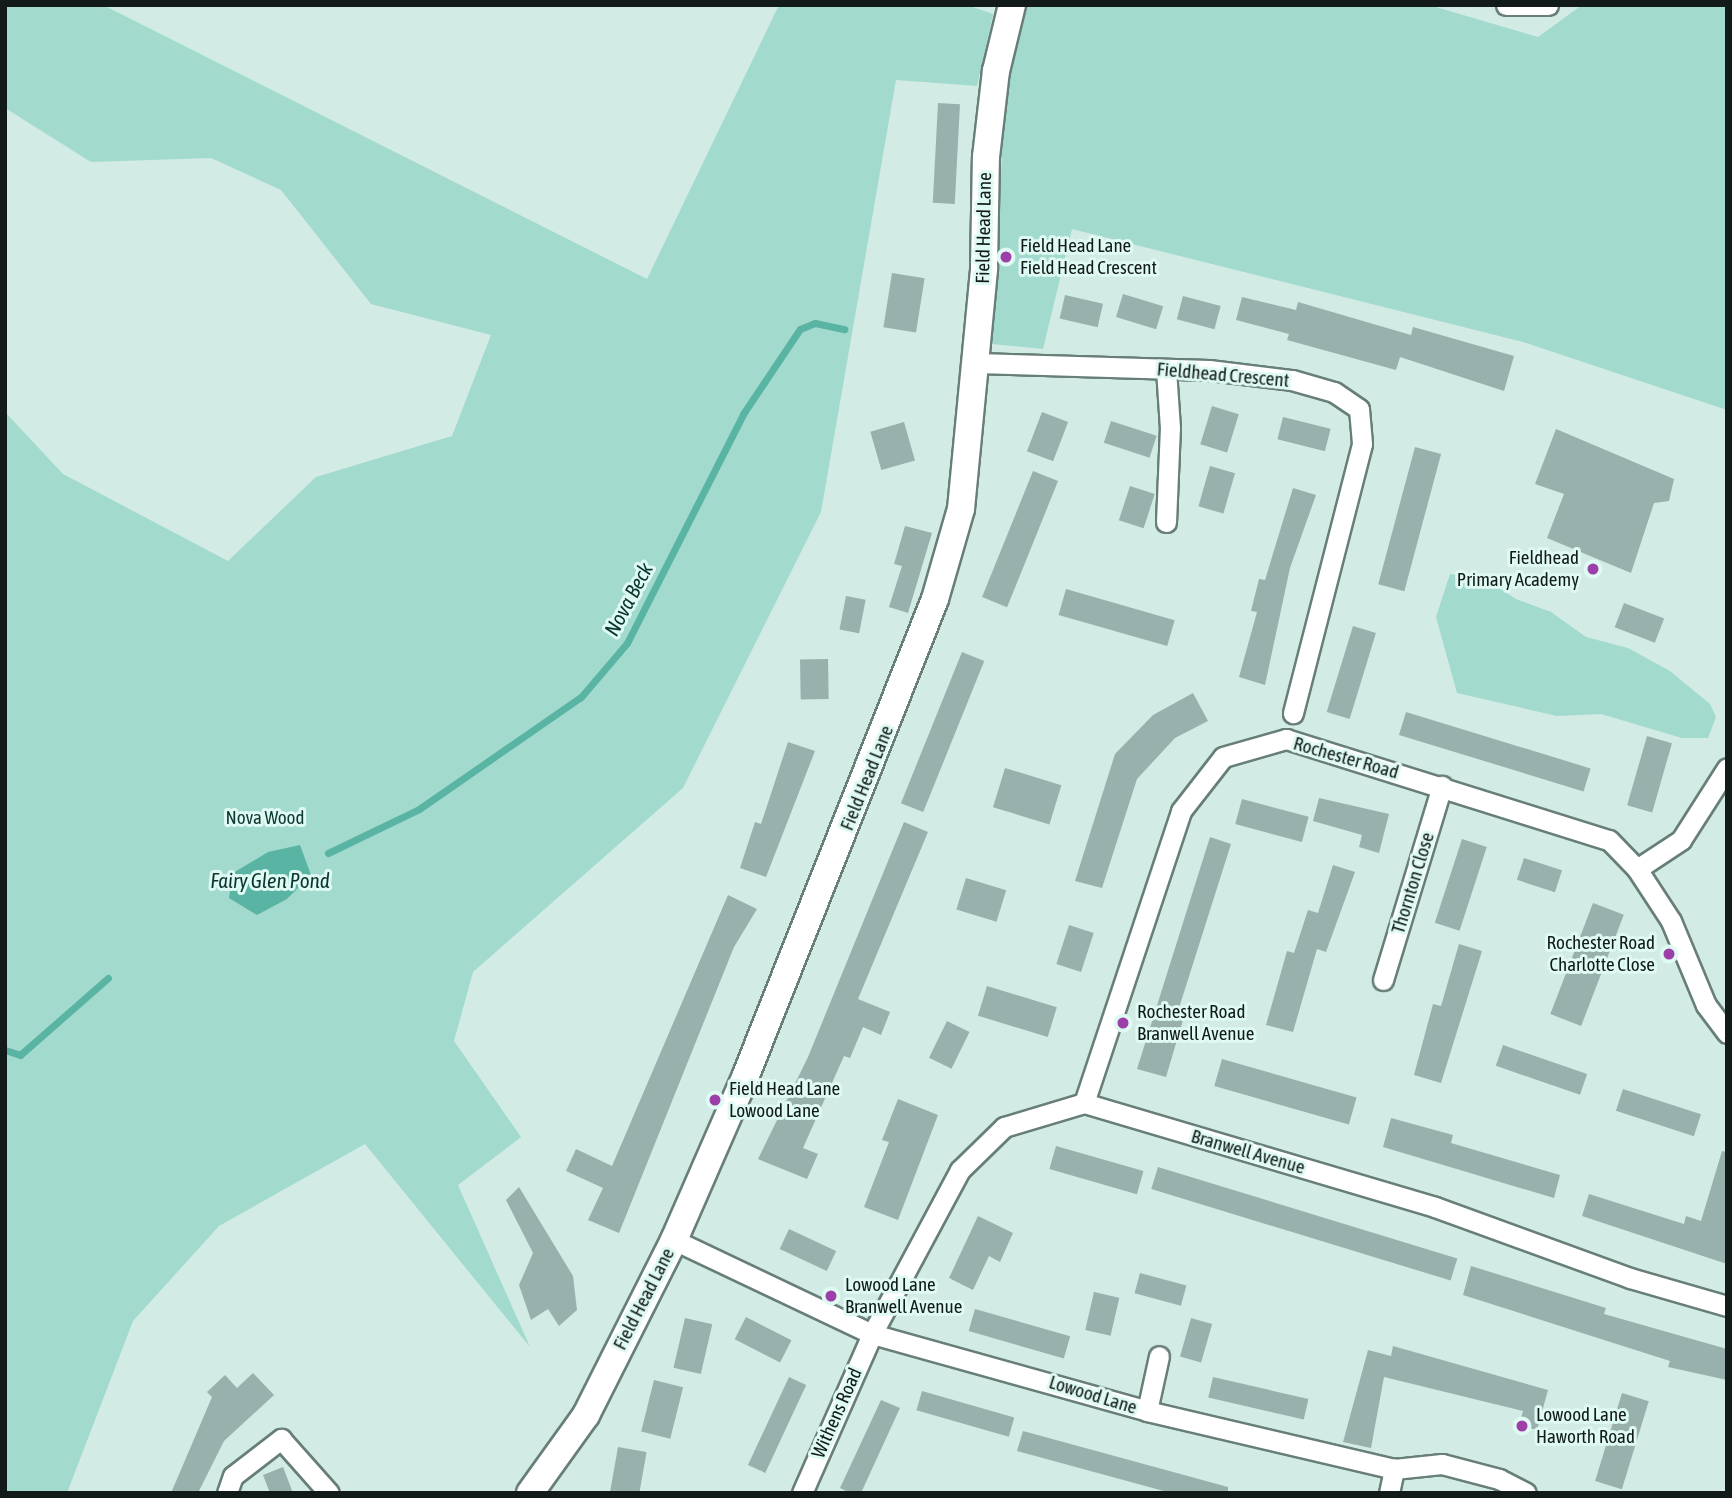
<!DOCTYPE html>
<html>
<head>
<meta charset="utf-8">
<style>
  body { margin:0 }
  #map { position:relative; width:1732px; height:1498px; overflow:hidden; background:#d2ebe5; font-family:"Asap Condensed",sans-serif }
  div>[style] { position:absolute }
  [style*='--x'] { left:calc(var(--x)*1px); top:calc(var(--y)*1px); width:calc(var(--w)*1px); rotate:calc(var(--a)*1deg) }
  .green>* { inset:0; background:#a2dace }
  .water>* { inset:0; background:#5ab4a3 }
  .stream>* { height:7px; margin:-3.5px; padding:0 3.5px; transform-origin:3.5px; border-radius:3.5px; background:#5ab4a3 }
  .building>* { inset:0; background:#99b1ac; transform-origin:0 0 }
  .roads { filter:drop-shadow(2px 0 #677e79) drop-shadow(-2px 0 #677e79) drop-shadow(0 2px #677e79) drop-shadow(0 -2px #677e79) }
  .street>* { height:19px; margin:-9.5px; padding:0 9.5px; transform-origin:9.5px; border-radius:9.5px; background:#fff }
  .secondary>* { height:26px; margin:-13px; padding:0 13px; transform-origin:13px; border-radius:13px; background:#fff }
  .dots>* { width:19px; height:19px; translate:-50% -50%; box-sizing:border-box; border:4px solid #dff9f3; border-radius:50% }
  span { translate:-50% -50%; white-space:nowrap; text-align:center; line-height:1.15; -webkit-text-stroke:6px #dff9f3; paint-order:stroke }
  .street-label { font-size:19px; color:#121b19 }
  .poi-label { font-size:19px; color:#121b19 }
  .left { translate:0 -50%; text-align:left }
  .right { translate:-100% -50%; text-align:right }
  .park-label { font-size:19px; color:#0f3a32 }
  .water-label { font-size:21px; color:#09352d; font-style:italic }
  .frame { position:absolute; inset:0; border:7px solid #121b19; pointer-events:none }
</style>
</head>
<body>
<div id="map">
  <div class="green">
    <i style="clip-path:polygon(5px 5px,103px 5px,647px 279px,779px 5px,967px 5px,993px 14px,977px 86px,896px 80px,821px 512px,683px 788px,473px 972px,454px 1041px,521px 1137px,458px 1185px,530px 1347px,365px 1144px,219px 1226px,133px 1321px,67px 1493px,5px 1493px,5px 412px,63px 474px,228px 561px,316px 477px,452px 436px,491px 335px,371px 304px,281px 190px,211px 158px,91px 162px,5px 108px)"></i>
    <i style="clip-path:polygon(1024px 5px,1429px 5px,1538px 37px,1582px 5px,1727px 5px,1727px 410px,1523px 342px,1072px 229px,1043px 349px,992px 344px,1006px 79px)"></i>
    <i style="clip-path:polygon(1450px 574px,1485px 579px,1516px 599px,1551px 612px,1586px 637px,1628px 648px,1670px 671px,1710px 704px,1716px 717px,1708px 738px,1682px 738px,1601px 714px,1557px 716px,1457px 693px,1436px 617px)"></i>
  </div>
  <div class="water">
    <i style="clip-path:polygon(300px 845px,311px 875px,287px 899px,257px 915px,229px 898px,233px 873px,268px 852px)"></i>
  </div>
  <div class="stream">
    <i style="--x:328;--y:853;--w:101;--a:-25.8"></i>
    <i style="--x:419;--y:809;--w:197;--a:-34.7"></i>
    <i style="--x:581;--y:697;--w:71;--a:-49.6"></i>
    <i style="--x:627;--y:643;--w:257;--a:-63.1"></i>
    <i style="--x:743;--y:414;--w:102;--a:-56.2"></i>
    <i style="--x:800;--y:329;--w:16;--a:-22"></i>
    <i style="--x:815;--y:323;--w:30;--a:12"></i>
    <i style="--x:5;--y:1050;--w:16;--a:18"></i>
    <i style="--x:20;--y:1055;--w:117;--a:-41.2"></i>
  </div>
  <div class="building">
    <i style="left:938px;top:103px;width:22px;height:100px;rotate:3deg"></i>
    <i style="left:892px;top:273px;width:33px;height:55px;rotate:9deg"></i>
    <i style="left:1123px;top:294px;width:42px;height:24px;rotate:17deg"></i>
    <i style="left:1065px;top:295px;width:39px;height:24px;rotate:13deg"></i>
    <i style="left:1183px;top:296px;width:39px;height:24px;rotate:15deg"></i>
    <i style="clip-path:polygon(1242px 297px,1296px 310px,1298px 302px,1411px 335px,1413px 327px,1514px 356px,1504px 391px,1400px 357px,1396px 370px,1287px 340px,1289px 334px,1236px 320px)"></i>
    <i style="left:1212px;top:406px;width:28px;height:40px;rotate:17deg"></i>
    <i style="left:1042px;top:412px;width:28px;height:42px;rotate:21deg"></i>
    <i style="left:1283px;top:417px;width:49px;height:23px;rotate:14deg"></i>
    <i style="left:1111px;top:421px;width:48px;height:23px;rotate:18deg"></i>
    <i style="left:904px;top:422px;width:40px;height:35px;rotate:74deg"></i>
    <i style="clip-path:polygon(1556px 429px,1674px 479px,1669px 501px,1654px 503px,1631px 573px,1547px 538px,1564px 494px,1535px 484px)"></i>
    <i style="left:1415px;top:447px;width:27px;height:142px;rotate:15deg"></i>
    <i style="left:1210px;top:466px;width:26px;height:42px;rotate:16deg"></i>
    <i style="left:1033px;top:471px;width:27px;height:136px;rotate:22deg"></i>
    <i style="left:1130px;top:486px;width:26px;height:36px;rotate:18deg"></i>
    <i style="clip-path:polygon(1293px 488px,1316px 495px,1290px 568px,1265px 685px,1239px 677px,1257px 612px,1251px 611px,1259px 579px,1265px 580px)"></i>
    <i style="clip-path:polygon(905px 526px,932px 533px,908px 613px,889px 607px,902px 566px,894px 564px)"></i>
    <i style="left:1066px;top:589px;width:113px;height:27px;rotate:16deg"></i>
    <i style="left:846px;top:596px;width:20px;height:34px;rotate:11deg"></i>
    <i style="left:1624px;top:603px;width:43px;height:26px;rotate:21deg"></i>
    <i style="left:1353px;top:626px;width:24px;height:90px;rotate:17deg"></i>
    <i style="left:962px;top:652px;width:24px;height:163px;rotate:22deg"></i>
    <i style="left:828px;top:659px;width:40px;height:28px;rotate:89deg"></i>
    <i style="clip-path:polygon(1193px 693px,1208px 721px,1175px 738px,1137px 779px,1102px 888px,1075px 881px,1115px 754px,1153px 715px)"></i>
    <i style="left:1406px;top:712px;width:193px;height:24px;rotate:17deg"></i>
    <i style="left:1647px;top:736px;width:26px;height:72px;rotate:16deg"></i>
    <i style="clip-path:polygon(788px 742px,815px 751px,766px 877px,740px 868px,755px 822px,761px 824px)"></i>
    <i style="left:1005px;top:768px;width:59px;height:41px;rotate:17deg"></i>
    <i style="clip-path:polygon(1319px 798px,1389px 814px,1379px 853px,1359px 847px,1362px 835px,1313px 821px)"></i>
    <i style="left:1242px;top:799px;width:69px;height:26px;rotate:15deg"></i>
    <i style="clip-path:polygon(904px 822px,928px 832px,858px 999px,890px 1012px,881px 1035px,863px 1027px,850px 1058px,844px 1056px,803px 1148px,818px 1154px,807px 1179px,758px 1159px,808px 1057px)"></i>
    <i style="clip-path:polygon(1210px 837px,1231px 844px,1179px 1008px,1186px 1010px,1166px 1077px,1137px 1069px)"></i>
    <i style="left:1462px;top:839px;width:26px;height:88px;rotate:18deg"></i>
    <i style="left:1524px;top:858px;width:40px;height:23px;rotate:18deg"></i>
    <i style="clip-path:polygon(1333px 865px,1355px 872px,1326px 952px,1317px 949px,1293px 1032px,1266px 1025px,1287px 951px,1294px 953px,1308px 910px,1318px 913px)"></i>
    <i style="left:966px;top:878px;width:42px;height:33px;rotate:17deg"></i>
    <i style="clip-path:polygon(728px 895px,757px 909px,734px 947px,619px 1233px,588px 1220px,603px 1188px,566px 1171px,576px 1149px,612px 1166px)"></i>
    <i style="left:1593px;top:903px;width:33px;height:119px;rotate:21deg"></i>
    <i style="left:1069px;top:925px;width:26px;height:41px;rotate:18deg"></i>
    <i style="clip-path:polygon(1459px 944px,1482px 951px,1441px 1083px,1414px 1075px,1433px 1004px,1441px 1006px)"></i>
    <i style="left:987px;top:986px;width:73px;height:31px;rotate:17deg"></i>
    <i style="left:947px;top:1021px;width:25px;height:41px;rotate:26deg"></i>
    <i style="left:1503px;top:1045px;width:89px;height:22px;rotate:19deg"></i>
    <i style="left:1222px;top:1059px;width:140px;height:28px;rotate:16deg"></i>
    <i style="left:1623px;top:1089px;width:82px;height:23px;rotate:18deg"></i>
    <i style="clip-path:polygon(898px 1099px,938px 1115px,898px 1220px,864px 1207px,889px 1142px,882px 1140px)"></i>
    <i style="clip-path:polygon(1391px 1118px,1453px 1135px,1451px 1143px,1560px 1175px,1554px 1198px,1383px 1147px)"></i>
    <i style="left:1056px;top:1146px;width:91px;height:24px;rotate:16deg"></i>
    <i style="clip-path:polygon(1722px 1151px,1727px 1152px,1727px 1264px,1582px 1216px,1589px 1194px,1684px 1224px,1686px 1216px,1701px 1221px)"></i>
    <i style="left:1158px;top:1167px;width:313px;height:23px;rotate:17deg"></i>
    <i style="clip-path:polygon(519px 1187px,573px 1276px,577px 1310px,559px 1326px,548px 1309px,531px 1320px,519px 1285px,533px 1253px,506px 1200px)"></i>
    <i style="clip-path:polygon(978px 1216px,1013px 1233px,1000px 1262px,989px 1256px,973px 1290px,949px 1278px)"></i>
    <i style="left:789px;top:1229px;width:52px;height:22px;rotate:25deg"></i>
    <i style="clip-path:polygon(1471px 1266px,1606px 1308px,1604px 1314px,1727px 1349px,1727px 1380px,1668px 1367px,1670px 1361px,1463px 1295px)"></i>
    <i style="left:1140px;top:1273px;width:48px;height:21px;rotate:15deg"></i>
    <i style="left:1094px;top:1292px;width:26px;height:39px;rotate:13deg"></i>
    <i style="left:975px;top:1309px;width:99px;height:23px;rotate:16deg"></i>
    <i style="left:746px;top:1317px;width:51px;height:25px;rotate:27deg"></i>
    <i style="left:685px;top:1318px;width:28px;height:51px;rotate:13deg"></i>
    <i style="left:1191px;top:1318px;width:22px;height:40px;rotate:16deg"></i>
    <i style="clip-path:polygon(1393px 1346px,1548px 1390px,1537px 1430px,1519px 1425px,1523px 1411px,1384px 1377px,1371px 1448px,1343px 1442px,1368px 1350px,1391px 1356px)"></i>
    <i style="clip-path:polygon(253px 1373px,274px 1395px,224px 1441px,198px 1493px,171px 1493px,212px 1397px,207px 1392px,225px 1375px,237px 1388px)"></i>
    <i style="left:789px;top:1377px;width:19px;height:97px;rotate:25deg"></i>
    <i style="left:1213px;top:1377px;width:98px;height:21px;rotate:13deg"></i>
    <i style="left:654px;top:1380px;width:30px;height:53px;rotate:14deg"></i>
    <i style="left:922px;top:1391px;width:96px;height:20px;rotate:16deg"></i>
    <i style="left:1622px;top:1393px;width:28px;height:92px;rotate:17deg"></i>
    <i style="clip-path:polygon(881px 1400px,900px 1408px,861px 1493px,850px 1493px,840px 1488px)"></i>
    <i style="clip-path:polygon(1023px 1431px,1228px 1487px,1228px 1493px,1171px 1493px,1017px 1451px)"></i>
    <i style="left:618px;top:1447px;width:29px;height:47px;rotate:10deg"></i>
    <i style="clip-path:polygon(283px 1467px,293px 1493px,270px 1493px,263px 1475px)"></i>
  </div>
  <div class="roads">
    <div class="street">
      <i style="--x:1506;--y:5;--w:42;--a:0"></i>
      <i style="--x:977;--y:363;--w:232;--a:1.7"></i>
      <i style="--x:1209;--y:370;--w:84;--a:6.9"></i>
      <i style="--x:1292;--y:380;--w:44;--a:15.9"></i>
      <i style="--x:1334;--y:392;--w:30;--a:34"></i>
      <i style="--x:1359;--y:409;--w:35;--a:85"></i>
      <i style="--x:1362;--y:444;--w:278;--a:104.4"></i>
      <i style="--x:1166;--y:522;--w:94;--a:-87.6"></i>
      <i style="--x:1170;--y:428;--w:59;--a:-93.9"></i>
      <i style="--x:1637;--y:869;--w:53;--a:-33.4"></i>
      <i style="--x:1681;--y:840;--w:85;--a:-57.4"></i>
      <i style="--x:1383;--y:980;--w:203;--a:-73.1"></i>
      <i style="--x:1084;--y:1103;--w:308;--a:-71.6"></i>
      <i style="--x:1181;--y:811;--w:68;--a:-52.1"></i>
      <i style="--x:1223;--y:757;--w:66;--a:-15.9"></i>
      <i style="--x:1286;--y:739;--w:338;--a:17.4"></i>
      <i style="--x:1609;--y:840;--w:40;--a:46"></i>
      <i style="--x:1637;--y:869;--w:62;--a:56.8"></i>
      <i style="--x:1671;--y:921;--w:91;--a:67.4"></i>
      <i style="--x:1706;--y:1005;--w:35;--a:53"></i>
      <i style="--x:674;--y:1240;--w:219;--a:25.4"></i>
      <i style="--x:872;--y:1334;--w:286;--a:15.6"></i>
      <i style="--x:1147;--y:1411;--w:254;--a:13.2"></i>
      <i style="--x:1394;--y:1469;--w:48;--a:-5.9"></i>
      <i style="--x:1442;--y:1464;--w:59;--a:14.7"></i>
      <i style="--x:1499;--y:1479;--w:30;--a:27"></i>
      <i style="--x:1147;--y:1411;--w:56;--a:-77.7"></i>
      <i style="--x:227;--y:1493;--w:18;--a:-71"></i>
      <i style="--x:233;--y:1476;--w:61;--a:-37.6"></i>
      <i style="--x:281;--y:1439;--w:72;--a:48.4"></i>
      <i style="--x:802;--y:1493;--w:174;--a:-66.2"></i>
      <i style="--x:872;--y:1334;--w:186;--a:-61.8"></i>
      <i style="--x:960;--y:1170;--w:62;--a:-44.3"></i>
      <i style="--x:1004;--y:1127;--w:84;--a:-16.7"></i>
      <i style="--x:1084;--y:1103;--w:366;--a:16.5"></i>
      <i style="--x:1435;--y:1207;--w:208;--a:20"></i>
      <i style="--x:1630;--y:1278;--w:101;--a:16.1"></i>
      <i style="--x:1389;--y:1493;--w:25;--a:-78"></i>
    </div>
    <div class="secondary">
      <i style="--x:530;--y:1493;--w:96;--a:-54.3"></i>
      <i style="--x:586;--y:1415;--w:196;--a:-63.3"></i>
      <i style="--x:674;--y:1240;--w:180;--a:-66.4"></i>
      <i style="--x:746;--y:1075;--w:512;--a:-68.34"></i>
      <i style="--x:935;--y:599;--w:94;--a:-73.9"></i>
      <i style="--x:961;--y:509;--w:242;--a:-84.5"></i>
      <i style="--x:984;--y:268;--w:111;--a:-89"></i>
      <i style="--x:986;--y:157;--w:87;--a:-83.4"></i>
      <i style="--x:996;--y:71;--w:68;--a:-76.4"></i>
    </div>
  </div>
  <div class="dots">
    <i style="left:1006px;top:257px;background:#9d3fa8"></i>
    <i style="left:1593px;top:569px;background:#9d3fa8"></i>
    <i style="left:1669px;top:954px;background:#9d3fa8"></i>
    <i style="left:1123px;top:1023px;background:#9d3fa8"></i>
    <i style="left:715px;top:1100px;background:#9d3fa8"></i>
    <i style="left:831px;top:1296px;background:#9d3fa8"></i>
    <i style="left:1522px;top:1426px;background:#9d3fa8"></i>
  </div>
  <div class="street-label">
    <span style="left:984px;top:228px;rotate:-89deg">Field Head Lane</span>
    <span style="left:1223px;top:375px;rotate:5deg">Fieldhead Crescent</span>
    <span style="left:1346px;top:758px;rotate:16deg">Rochester Road</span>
    <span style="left:867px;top:778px;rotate:-68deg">Field Head Lane</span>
    <span style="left:1413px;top:883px;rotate:-73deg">Thornton Close</span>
    <span style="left:1248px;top:1152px;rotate:16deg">Branwell Avenue</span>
    <span style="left:644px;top:1299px;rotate:-63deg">Field Head Lane</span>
    <span style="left:1093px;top:1395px;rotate:17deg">Lowood Lane</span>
    <span style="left:837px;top:1413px;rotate:-66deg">Withens Road</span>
  </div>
  <div class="poi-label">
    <span class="left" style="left:1020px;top:257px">Field Head Lane<br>Field Head Crescent</span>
    <span class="right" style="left:1579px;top:569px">Fieldhead<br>Primary Academy</span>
    <span class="right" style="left:1655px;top:954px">Rochester Road<br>Charlotte Close</span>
    <span class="left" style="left:1137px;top:1023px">Rochester Road<br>Branwell Avenue</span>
    <span class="left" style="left:729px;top:1100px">Field Head Lane<br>Lowood Lane</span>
    <span class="left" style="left:845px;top:1296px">Lowood Lane<br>Branwell Avenue</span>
    <span class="left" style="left:1536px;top:1426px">Lowood Lane<br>Haworth Road</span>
  </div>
  <div class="park-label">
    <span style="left:265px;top:818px">Nova Wood</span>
  </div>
  <div class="water-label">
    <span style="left:628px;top:599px;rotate:-62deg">Nova Beck</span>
    <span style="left:270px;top:880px">Fairy Glen Pond</span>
  </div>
  <div class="frame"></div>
</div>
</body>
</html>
